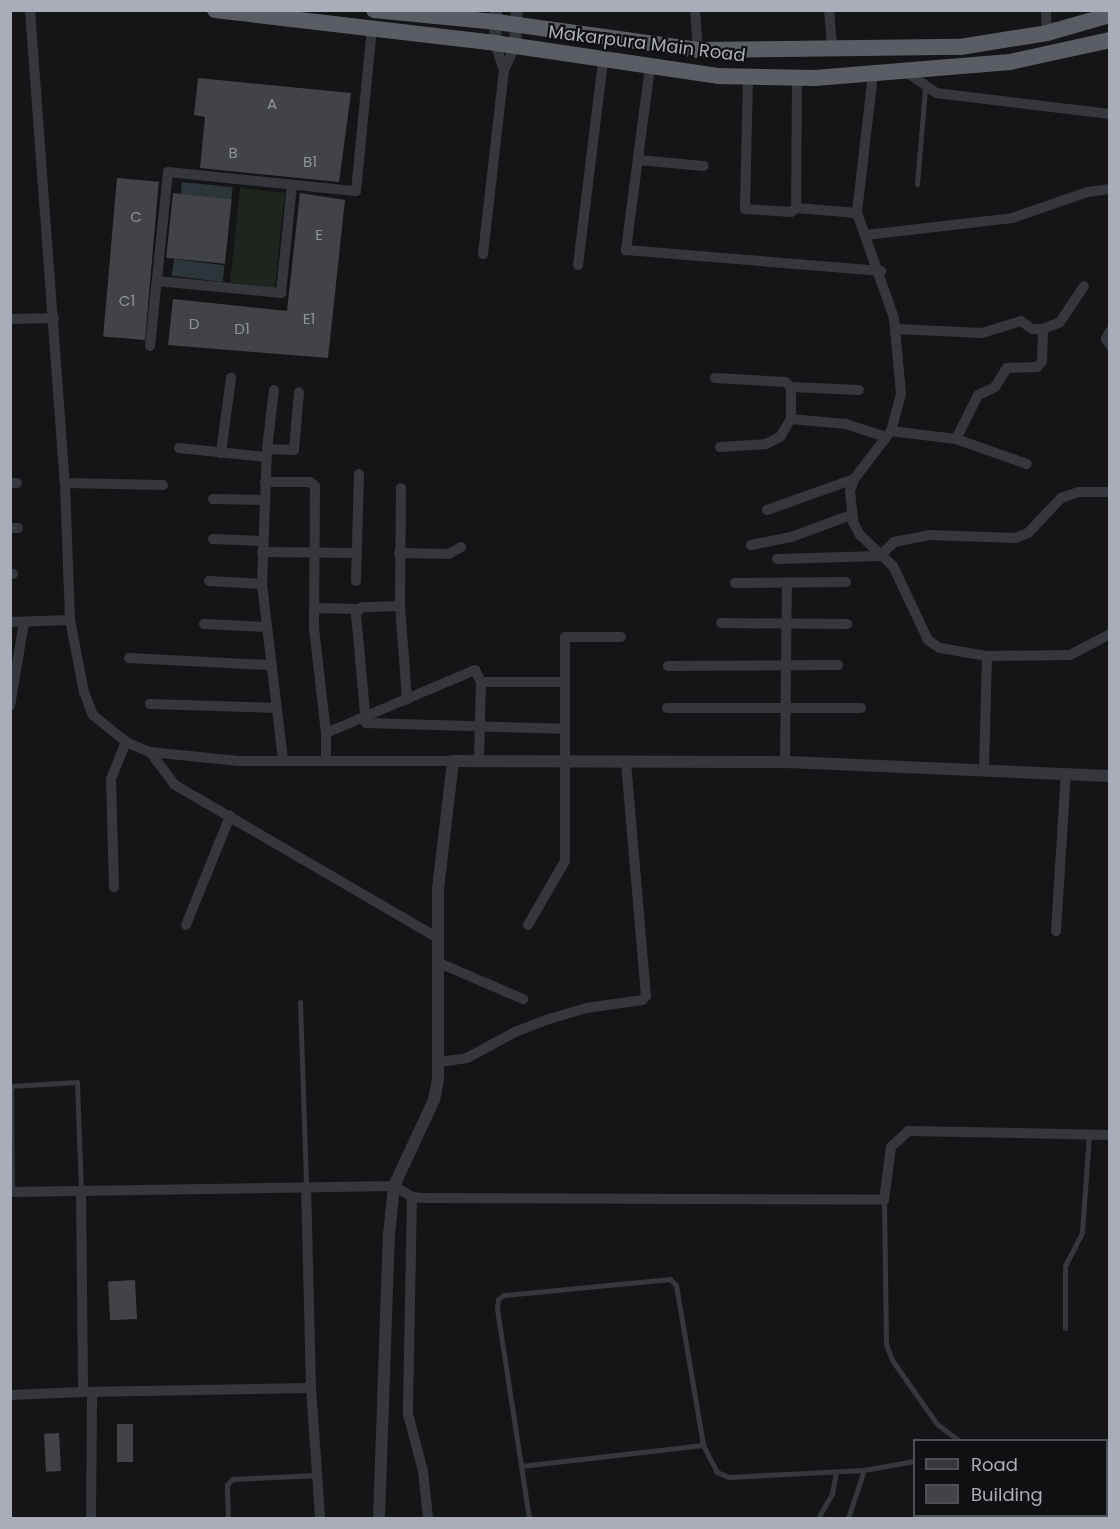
<!DOCTYPE html>
<html>
<head>
<meta charset="utf-8">
<style>
  body { margin:0 }
  #map { position:relative; width:1120px; height:1529px; overflow:hidden; background:#151517; font-family:Poppins,sans-serif }
  div>[style] { position:absolute }
  [style*='--x'] { left:calc(var(--x)*1px); top:calc(var(--y)*1px); width:calc(var(--w)*1px); rotate:calc(var(--a)*1deg) }
  .green>* { inset:0; background:#1d251e; transform-origin:0 0 }
  .water>* { inset:0; background:#2c353a; transform-origin:0 0 }
  .building>* { inset:0; background:#424347; transform-origin:0 0 }
  .service>* { height:5px; margin:-2.5px; padding:0 2.5px; transform-origin:2.5px; border-radius:2.5px; background:#36373c }
  .minor>* { height:10px; margin:-5px; padding:0 5px; transform-origin:5px; border-radius:5px; background:#36373c }
  .tertiary>* { height:12px; margin:-6px; padding:0 6px; transform-origin:6px; border-radius:6px; background:#36373c }
  .trunk>* { height:16px; margin:-8px; padding:0 8px; transform-origin:8px; border-radius:8px; background:#5a5e64 }
  span { translate:-50% -50%; white-space:nowrap; text-align:center; line-height:1.15; -webkit-text-stroke:4.5px #101012; paint-order:stroke }
  .number-label { font-size:15px; color:#8e929b }
  .number-label span { -webkit-text-stroke-width:0 }
  .street-label { font-size:18px; color:#a8adb7 }
  .frame { position:absolute; inset:0; border:12px solid #a8adb7; pointer-events:none }
  .legend { position:absolute; left:913px; top:1439px; width:195px; height:78px; box-sizing:border-box; background:#101012; border:2px solid #4d4f54; margin:0; padding:8px 10px; list-style:none; font-size:18px; color:#a8adb7 }
  .legend li { display:flex; align-items:center; gap:12px; height:30px }
  .legend b { width:30px; border:2px solid #4d4f54 }
</style>
</head>
<body>
<div id="map">
  <div class="green">
    <i style="left:240px;top:188px;width:45px;height:95px;rotate:6deg"></i>
  </div>
  <div class="water">
    <i style="left:182px;top:182px;width:51px;height:12px;rotate:6deg"></i>
    <i style="left:174px;top:259px;width:51px;height:17px;rotate:7deg"></i>
  </div>
  <div class="building">
    <i style="clip-path:polygon(198px 78px,351px 93px,339px 182px,200px 168px,205px 117px,194px 115px)"></i>
    <i style="left:117px;top:178px;width:42px;height:159px;rotate:5deg"></i>
    <i style="left:173px;top:193px;width:59px;height:65px;rotate:6deg"></i>
    <i style="clip-path:polygon(300px 193px,345px 200px,328px 358px,168px 345px,173px 299px,287px 311px)"></i>
    <i style="left:135px;top:1280px;width:39px;height:27px;rotate:87deg"></i>
    <i style="left:117px;top:1424px;width:16px;height:38px"></i>
    <i style="left:59px;top:1433px;width:38px;height:15px;rotate:87deg"></i>
  </div>
  <div class="service">
    <i style="--x:917;--y:184;--w:96;--a:-85.2"></i>
    <i style="--x:300;--y:1002;--w:184;--a:88.1"></i>
    <i style="--x:10;--y:1086;--w:67;--a:-3.4"></i>
    <i style="--x:77;--y:1082;--w:108;--a:87.9"></i>
    <i style="--x:11;--y:1086;--w:106;--a:89.5"></i>
    <i style="--x:884;--y:1200;--w:144;--a:89.2"></i>
    <i style="--x:886;--y:1344;--w:17;--a:69"></i>
    <i style="--x:892;--y:1360;--w:78;--a:54.9"></i>
    <i style="--x:937;--y:1424;--w:26;--a:37"></i>
    <i style="--x:1065;--y:1328;--w:62;--a:-90"></i>
    <i style="--x:1065;--y:1266;--w:38;--a:-63"></i>
    <i style="--x:1082;--y:1232;--w:98;--a:-85.9"></i>
    <i style="--x:1106;--y:1449;--w:4;--a:0"></i>
    <i style="--x:521;--y:1466;--w:183;--a:-6.6"></i>
    <i style="--x:1106;--y:1492;--w:4;--a:0"></i>
    <i style="--x:1054;--y:1516;--w:2;--a:90"></i>
    <i style="--x:228;--y:1518;--w:33;--a:-92"></i>
    <i style="--x:227;--y:1485;--w:8;--a:-50"></i>
    <i style="--x:232;--y:1479;--w:85;--a:-2.7"></i>
    <i style="--x:529;--y:1518;--w:211;--a:-98.7"></i>
    <i style="--x:497;--y:1309;--w:10;--a:-84"></i>
    <i style="--x:498;--y:1299;--w:7;--a:-34"></i>
    <i style="--x:504;--y:1295;--w:167;--a:-5.5"></i>
    <i style="--x:670;--y:1279;--w:8;--a:45"></i>
    <i style="--x:676;--y:1285;--w:162;--a:80.4"></i>
    <i style="--x:703;--y:1445;--w:30;--a:63"></i>
    <i style="--x:717;--y:1472;--w:13;--a:23"></i>
    <i style="--x:729;--y:1477;--w:135;--a:-3"></i>
    <i style="--x:864;--y:1470;--w:51;--a:-10.2"></i>
    <i style="--x:818;--y:1518;--w:28;--a:-60"></i>
    <i style="--x:832;--y:1494;--w:22;--a:-80"></i>
    <i style="--x:848;--y:1518;--w:51;--a:-71.6"></i>
    <i style="--x:938;--y:1518;--w:2;--a:-90"></i>
  </div>
  <div class="minor">
    <i style="--x:30;--y:10;--w:474;--a:85.8"></i>
    <i style="--x:65;--y:483;--w:137;--a:87.9"></i>
    <i style="--x:70;--y:620;--w:73;--a:79"></i>
    <i style="--x:84;--y:692;--w:25;--a:69"></i>
    <i style="--x:93;--y:715;--w:43;--a:39.3"></i>
    <i style="--x:126;--y:742;--w:26;--a:23"></i>
    <i style="--x:150;--y:752;--w:89;--a:5.8"></i>
    <i style="--x:239;--y:761;--w:214;--a:0"></i>
    <i style="--x:695;--y:10;--w:40;--a:85.7"></i>
    <i style="--x:829;--y:10;--w:38;--a:85"></i>
    <i style="--x:1046;--y:10;--w:23;--a:88"></i>
    <i style="--x:495;--y:43;--w:28;--a:72"></i>
    <i style="--x:650;--y:67;--w:185;--a:97.5"></i>
    <i style="--x:626;--y:250;--w:256;--a:4.7"></i>
    <i style="--x:905;--y:71;--w:38;--a:35"></i>
    <i style="--x:936;--y:93;--w:175;--a:6.9"></i>
    <i style="--x:873;--y:74;--w:140;--a:96.6"></i>
    <i style="--x:857;--y:213;--w:111;--a:70.6"></i>
    <i style="--x:894;--y:318;--w:76;--a:84.7"></i>
    <i style="--x:901;--y:394;--w:38;--a:105"></i>
    <i style="--x:891;--y:431;--w:61;--a:127.6"></i>
    <i style="--x:854;--y:479;--w:13;--a:108"></i>
    <i style="--x:850;--y:491;--w:31;--a:84"></i>
    <i style="--x:853;--y:522;--w:15;--a:62"></i>
    <i style="--x:860;--y:535;--w:45;--a:43.2"></i>
    <i style="--x:893;--y:566;--w:82;--a:64.7"></i>
    <i style="--x:928;--y:640;--w:14;--a:34"></i>
    <i style="--x:940;--y:648;--w:48;--a:9.7"></i>
    <i style="--x:748;--y:76;--w:133;--a:91.3"></i>
    <i style="--x:745;--y:209;--w:46;--a:3.7"></i>
    <i style="--x:791;--y:212;--w:6;--a:-39"></i>
    <i style="--x:797;--y:77;--w:131;--a:90.4"></i>
    <i style="--x:796;--y:208;--w:61;--a:4.7"></i>
    <i style="--x:638;--y:160;--w:66;--a:5.2"></i>
    <i style="--x:866;--y:235;--w:147;--a:-6.6"></i>
    <i style="--x:1012;--y:218;--w:80;--a:-18.9"></i>
    <i style="--x:1088;--y:192;--w:22;--a:-8"></i>
    <i style="--x:483;--y:254;--w:185;--a:-83.5"></i>
    <i style="--x:504;--y:70;--w:26;--a:-65"></i>
    <i style="--x:578;--y:265;--w:206;--a:-83"></i>
    <i style="--x:157;--y:281;--w:125;--a:5.5"></i>
    <i style="--x:281;--y:293;--w:109;--a:-84.2"></i>
    <i style="--x:10;--y:319;--w:44;--a:-1.3"></i>
    <i style="--x:896;--y:329;--w:86;--a:2.7"></i>
    <i style="--x:982;--y:333;--w:41;--a:-17.1"></i>
    <i style="--x:1021;--y:321;--w:14;--a:36"></i>
    <i style="--x:1032;--y:329;--w:11;--a:0"></i>
    <i style="--x:1043;--y:329;--w:18;--a:-22"></i>
    <i style="--x:1060;--y:322;--w:43;--a:-56.3"></i>
    <i style="--x:1110;--y:331;--w:9;--a:117"></i>
    <i style="--x:1106;--y:339;--w:7;--a:56"></i>
    <i style="--x:150;--y:346;--w:175;--a:-84.1"></i>
    <i style="--x:168;--y:172;--w:189;--a:5.8"></i>
    <i style="--x:356;--y:191;--w:164;--a:-84.4"></i>
    <i style="--x:715;--y:378;--w:70;--a:3.3"></i>
    <i style="--x:785;--y:382;--w:8;--a:40"></i>
    <i style="--x:791;--y:387;--w:32;--a:90"></i>
    <i style="--x:791;--y:419;--w:55;--a:5.2"></i>
    <i style="--x:846;--y:424;--w:42;--a:18"></i>
    <i style="--x:791;--y:387;--w:68;--a:2.5"></i>
    <i style="--x:274;--y:390;--w:59;--a:96.8"></i>
    <i style="--x:267;--y:449;--w:135;--a:92.1"></i>
    <i style="--x:262;--y:584;--w:178;--a:83.2"></i>
    <i style="--x:891;--y:431;--w:65;--a:7"></i>
    <i style="--x:956;--y:439;--w:49;--a:-63.4"></i>
    <i style="--x:978;--y:395;--w:19;--a:-25"></i>
    <i style="--x:995;--y:387;--w:22;--a:-58"></i>
    <i style="--x:1007;--y:368;--w:30;--a:-2"></i>
    <i style="--x:1037;--y:367;--w:8;--a:-50"></i>
    <i style="--x:1042;--y:361;--w:32;--a:-88"></i>
    <i style="--x:956;--y:439;--w:75;--a:19.4"></i>
    <i style="--x:720;--y:447;--w:46;--a:-3.7"></i>
    <i style="--x:766;--y:444;--w:16;--a:-27"></i>
    <i style="--x:780;--y:437;--w:21;--a:-59"></i>
    <i style="--x:179;--y:448;--w:87;--a:5.9"></i>
    <i style="--x:267;--y:449;--w:27;--a:2"></i>
    <i style="--x:294;--y:450;--w:58;--a:-85.1"></i>
    <i style="--x:221;--y:453;--w:76;--a:-82.4"></i>
    <i style="--x:265;--y:482;--w:45;--a:0"></i>
    <i style="--x:310;--y:482;--w:6;--a:39"></i>
    <i style="--x:315;--y:486;--w:142;--a:90.4"></i>
    <i style="--x:314;--y:628;--w:106;--a:83.5"></i>
    <i style="--x:10;--y:483;--w:7;--a:0"></i>
    <i style="--x:65;--y:483;--w:98;--a:1.2"></i>
    <i style="--x:401;--y:488;--w:118;--a:90.5"></i>
    <i style="--x:400;--y:606;--w:94;--a:85.7"></i>
    <i style="--x:213;--y:499;--w:51;--a:1.1"></i>
    <i style="--x:767;--y:510;--w:92;--a:-19.6"></i>
    <i style="--x:10;--y:528;--w:8;--a:0"></i>
    <i style="--x:213;--y:539;--w:49;--a:2.3"></i>
    <i style="--x:751;--y:545;--w:41;--a:-11.3"></i>
    <i style="--x:791;--y:537;--w:64;--a:-20.1"></i>
    <i style="--x:262;--y:552;--w:93;--a:0.6"></i>
    <i style="--x:399;--y:553;--w:50;--a:1.1"></i>
    <i style="--x:449;--y:554;--w:14;--a:-30"></i>
    <i style="--x:777;--y:559;--w:103;--a:-1.7"></i>
    <i style="--x:880;--y:556;--w:20;--a:-45"></i>
    <i style="--x:894;--y:542;--w:36;--a:-11"></i>
    <i style="--x:929;--y:535;--w:86;--a:2"></i>
    <i style="--x:1015;--y:538;--w:14;--a:-21"></i>
    <i style="--x:1028;--y:533;--w:48;--a:-46.7"></i>
    <i style="--x:1061;--y:498;--w:18;--a:-19"></i>
    <i style="--x:1078;--y:492;--w:32;--a:0"></i>
    <i style="--x:10;--y:574;--w:3;--a:0"></i>
    <i style="--x:209;--y:581;--w:53;--a:3.2"></i>
    <i style="--x:356;--y:581;--w:107;--a:-88.4"></i>
    <i style="--x:735;--y:583;--w:111;--a:-0.5"></i>
    <i style="--x:400;--y:606;--w:38;--a:178"></i>
    <i style="--x:362;--y:607;--w:9;--a:131"></i>
    <i style="--x:356;--y:614;--w:109;--a:84.8"></i>
    <i style="--x:366;--y:723;--w:197;--a:1.7"></i>
    <i style="--x:314;--y:608;--w:45;--a:1.3"></i>
    <i style="--x:10;--y:622;--w:60;--a:-1.9"></i>
    <i style="--x:721;--y:623;--w:126;--a:0.5"></i>
    <i style="--x:204;--y:624;--w:61;--a:2.8"></i>
    <i style="--x:129;--y:658;--w:140;--a:2.9"></i>
    <i style="--x:668;--y:666;--w:170;--a:-0.3"></i>
    <i style="--x:481;--y:682;--w:83;--a:0"></i>
    <i style="--x:150;--y:704;--w:125;--a:1.8"></i>
    <i style="--x:10;--y:706;--w:85;--a:-80.5"></i>
    <i style="--x:667;--y:708;--w:194;--a:0"></i>
    <i style="--x:150;--y:752;--w:41;--a:52.9"></i>
    <i style="--x:175;--y:785;--w:304;--a:30.2"></i>
    <i style="--x:326;--y:760;--w:27;--a:-90"></i>
    <i style="--x:326;--y:733;--w:162;--a:-22.9"></i>
    <i style="--x:475;--y:670;--w:13;--a:63"></i>
    <i style="--x:481;--y:682;--w:77;--a:91.5"></i>
    <i style="--x:785;--y:762;--w:180;--a:-89.4"></i>
    <i style="--x:984;--y:770;--w:114;--a:-88.5"></i>
    <i style="--x:987;--y:656;--w:83;--a:-0.7"></i>
    <i style="--x:1070;--y:655;--w:45;--a:-27.7"></i>
    <i style="--x:114;--y:887;--w:108;--a:-91.6"></i>
    <i style="--x:111;--y:779;--w:40;--a:-68"></i>
    <i style="--x:186;--y:925;--w:118;--a:-68"></i>
    <i style="--x:528;--y:925;--w:74;--a:-60"></i>
    <i style="--x:565;--y:861;--w:224;--a:-90"></i>
    <i style="--x:565;--y:637;--w:56;--a:0"></i>
    <i style="--x:1056;--y:931;--w:157;--a:-86.4"></i>
    <i style="--x:437;--y:962;--w:94;--a:23.3"></i>
    <i style="--x:439;--y:1062;--w:28;--a:-8"></i>
    <i style="--x:467;--y:1058;--w:55;--a:-28.4"></i>
    <i style="--x:515;--y:1032;--w:33;--a:-21"></i>
    <i style="--x:546;--y:1020;--w:42;--a:-16.7"></i>
    <i style="--x:586;--y:1008;--w:57;--a:-8.1"></i>
    <i style="--x:642;--y:1000;--w:6;--a:-45"></i>
    <i style="--x:646;--y:996;--w:236;--a:-94.9"></i>
    <i style="--x:81;--y:1191;--w:201;--a:89.4"></i>
    <i style="--x:83;--y:1392;--w:228;--a:-1"></i>
    <i style="--x:311;--y:1388;--w:202;--a:-91.4"></i>
    <i style="--x:10;--y:1192;--w:384;--a:-0.9"></i>
    <i style="--x:394;--y:1186;--w:21;--a:31"></i>
    <i style="--x:412;--y:1197;--w:11;--a:5"></i>
    <i style="--x:423;--y:1198;--w:461;--a:0.2"></i>
    <i style="--x:884;--y:1200;--w:53;--a:-82.5"></i>
    <i style="--x:891;--y:1147;--w:23;--a:-43"></i>
    <i style="--x:908;--y:1131;--w:202;--a:1.1"></i>
    <i style="--x:412;--y:1197;--w:217;--a:91.1"></i>
    <i style="--x:408;--y:1414;--w:59;--a:75.3"></i>
    <i style="--x:423;--y:1471;--w:47;--a:83.9"></i>
    <i style="--x:311;--y:1388;--w:130;--a:86"></i>
    <i style="--x:10;--y:1395;--w:73;--a:-2.4"></i>
    <i style="--x:91;--y:1518;--w:126;--a:-89.5"></i>
  </div>
  <div class="tertiary">
    <i style="--x:495;--y:43;--w:33;--a:-88"></i>
    <i style="--x:515;--y:46;--w:36;--a:-87"></i>
    <i style="--x:379;--y:1518;--w:284;--a:-88"></i>
    <i style="--x:389;--y:1234;--w:48;--a:-84.1"></i>
    <i style="--x:394;--y:1186;--w:95;--a:-65.1"></i>
    <i style="--x:434;--y:1100;--w:20;--a:-79"></i>
    <i style="--x:438;--y:1080;--w:191;--a:-90"></i>
    <i style="--x:438;--y:889;--w:129;--a:-83.3"></i>
    <i style="--x:453;--y:761;--w:336;--a:0.2"></i>
    <i style="--x:789;--y:762;--w:321;--a:2.5"></i>
  </div>
  <div class="trunk">
    <i style="--x:215;--y:10;--w:282;--a:6.7"></i>
    <i style="--x:495;--y:43;--w:225;--a:8.4"></i>
    <i style="--x:718;--y:76;--w:97;--a:1.2"></i>
    <i style="--x:815;--y:78;--w:196;--a:-4.7"></i>
    <i style="--x:1010;--y:62;--w:102;--a:-12.4"></i>
    <i style="--x:374;--y:10;--w:124;--a:5.6"></i>
    <i style="--x:497;--y:22;--w:203;--a:7.9"></i>
    <i style="--x:698;--y:50;--w:262;--a:-0.7"></i>
    <i style="--x:960;--y:47;--w:88;--a:-9.1"></i>
    <i style="--x:1047;--y:33;--w:66;--a:-15.9"></i>
  </div>
  <div class="number-label">
    <span style="left:272px;top:104px">A</span>
    <span style="left:233px;top:153px">B</span>
    <span style="left:310px;top:162px">B1</span>
    <span style="left:136px;top:217px">C</span>
    <span style="left:319px;top:235px">E</span>
    <span style="left:127px;top:301px">C1</span>
    <span style="left:309px;top:319px">E1</span>
    <span style="left:194px;top:324px">D</span>
    <span style="left:242px;top:329px">D1</span>
  </div>
  <div class="street-label">
    <span style="left:647px;top:44px;rotate:7deg">Makarpura Main Road</span>
  </div>
  <div class="frame"></div>
  <ul class="legend">
  <li><b style="height:8px;background:#36373c"></b>Road</li>
  <li><b style="height:16px;background:#424347"></b>Building</li>
  </ul>
</div>
</body>
</html>
